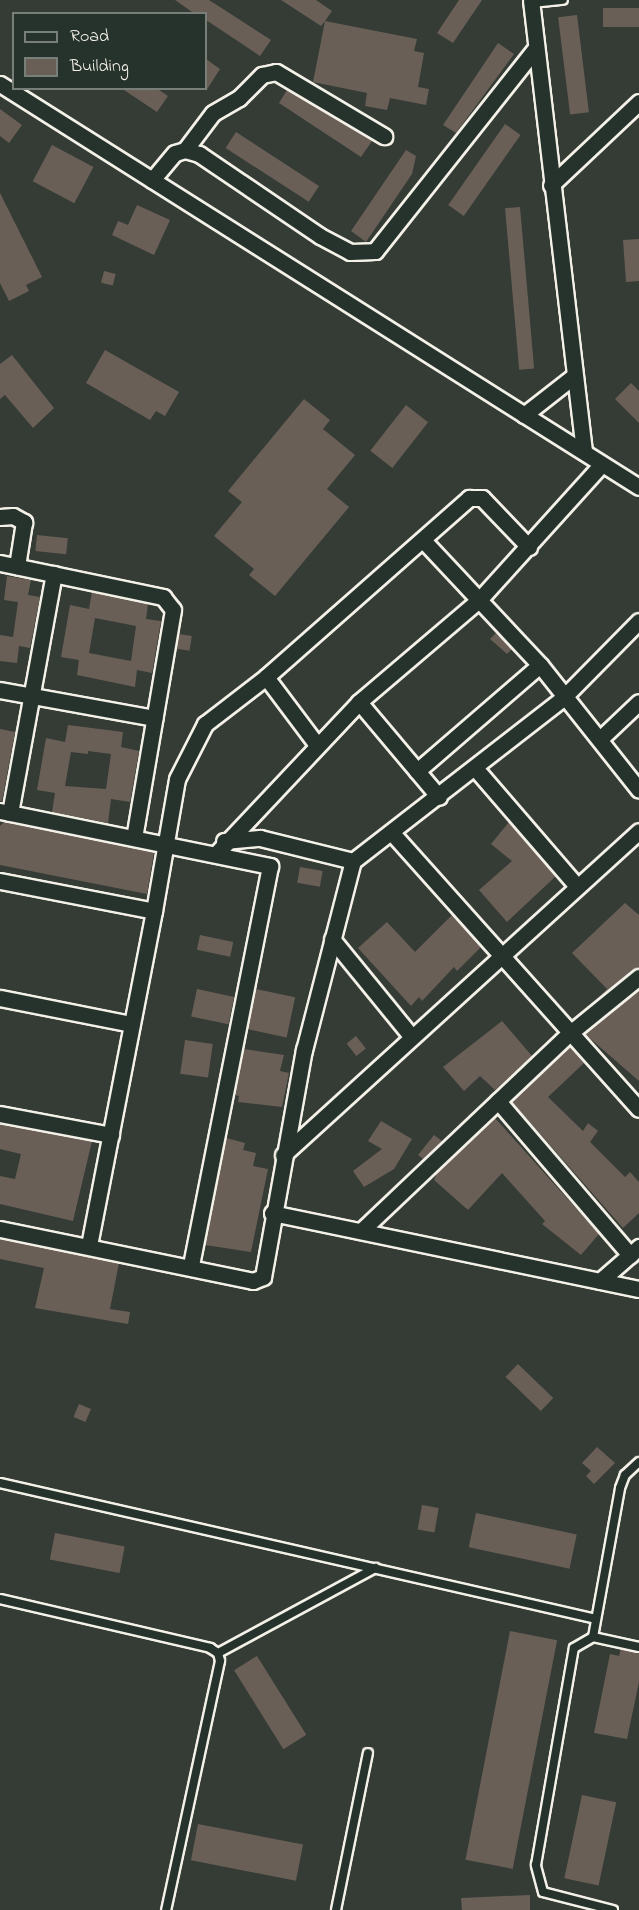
<!DOCTYPE html>
<html>
<head>
<meta charset="utf-8">
<style>
  body { margin:0 }
  #map { position:relative; width:639px; height:1910px; overflow:hidden; background:#343c35; font-family:"Indie Flower",sans-serif }
  div>[style] { position:absolute }
  [style*='--x'] { left:calc(var(--x)*1px); top:calc(var(--y)*1px); width:calc(var(--w)*1px); rotate:calc(var(--a)*1deg) }
  .building>* { inset:0; background:#6a5f57; transform-origin:0 0 }
  .roads { filter:drop-shadow(2px 0 #f4f1e8) drop-shadow(-2px 0 #f4f1e8) drop-shadow(0 2px #f4f1e8) drop-shadow(0 -2px #f4f1e8) }
  .service>* { height:8px; margin:-4px; padding:0 4px; transform-origin:4px; border-radius:4px; background:#26332d }
  .minor>* { height:15px; margin:-7.5px; padding:0 7.5px; transform-origin:7.5px; border-radius:7.5px; background:#26332d }
  span { translate:-50% -50%; white-space:nowrap; text-align:center; line-height:1.15; -webkit-text-stroke:6px #26332d; paint-order:stroke }
  .legend { position:absolute; left:12px; top:12px; width:195px; height:78px; box-sizing:border-box; background:#26332d; border:2px solid #787f78; margin:0; padding:8px 10px; list-style:none; font-size:18px; color:#f4f1e8 }
  .legend li { display:flex; align-items:center; gap:12px; height:30px }
  .legend b { width:30px; border:2px solid #787f78 }
</style>
</head>
<body>
<div id="map">
  <div class="building">
    <i style="clip-path:polygon(175px 0,209px 0,271px 40px,260px 56px,206px 20px,206px 14px,195px 14px)"></i>
    <i style="clip-path:polygon(281px 0,316px 0,332px 11px,325px 21px,417px 39px,414px 51px,424px 53px,418px 87px,429px 89px,426px 105px,390px 98px,387px 110px,365px 106px,367px 93px,313px 82px,325px 21px,321px 26px)"></i>
    <i style="clip-path:polygon(459px 0,482px 0,453px 43px,437px 33px)"></i>
    <i style="left:639px;top:8px;width:19px;height:36px;rotate:90deg"></i>
    <i style="left:577px;top:15px;width:98px;height:19px;rotate:83deg"></i>
    <i style="clip-path:polygon(498px 43px,514px 54px,456px 133px,443px 125px)"></i>
    <i style="clip-path:polygon(206px 59px,220px 69px,206px 91px)"></i>
    <i style="clip-path:polygon(121px 88px,156px 88px,168px 96px,157px 112px)"></i>
    <i style="clip-path:polygon(287px 90px,372px 141px,361px 157px,279px 103px)"></i>
    <i style="clip-path:polygon(0 109px,22px 125px,9px 143px,0 136px)"></i>
    <i style="left:505px;top:124px;width:19px;height:99px;rotate:35deg"></i>
    <i style="left:236px;top:132px;width:99px;height:19px;rotate:33deg"></i>
    <i style="left:52px;top:145px;width:47px;height:41px;rotate:28deg"></i>
    <i style="clip-path:polygon(406px 150px,416px 156px,412px 174px,366px 242px,351px 231px)"></i>
    <i style="clip-path:polygon(0 193px,42px 277px,26px 285px,29px 291px,9px 301px,0 283px)"></i>
    <i style="clip-path:polygon(137px 205px,170px 220px,154px 255px,112px 235px,118px 221px,128px 225px)"></i>
    <i style="left:520px;top:207px;width:162px;height:15px;rotate:85deg"></i>
    <i style="clip-path:polygon(639px 239px,639px 281px,626px 282px,623px 240px)"></i>
    <i style="left:104px;top:271px;width:12px;height:12px;rotate:14deg"></i>
    <i style="clip-path:polygon(105px 350px,179px 392px,165px 416px,156px 411px,150px 420px,86px 383px)"></i>
    <i style="clip-path:polygon(12px 355px,54px 408px,33px 428px,5px 395px,0 399px,0 364px)"></i>
    <i style="clip-path:polygon(631px 383px,639px 391px,639px 423px,615px 399px)"></i>
    <i style="clip-path:polygon(304px 399px,330px 420px,323px 429px,355px 455px,327px 489px,349px 507px,275px 596px,249px 575px,254px 569px,214px 536px,242px 502px,228px 491px)"></i>
    <i style="left:406px;top:405px;width:28px;height:58px;rotate:38deg"></i>
    <i style="left:37px;top:535px;width:31px;height:16px;rotate:6deg"></i>
    <i style="clip-path:polygon(7px 576px,31px 580px,28px 595px,40px 597px,30px 648px,19px 646px,17px 663px,0 661px,0 635px,13px 637px,18px 602px,4px 600px)"></i>
    <i style="clip-path:polygon(evenodd,92px 592px,148px 604px,146px 619px,161px 621px,152px 673px,137px 670px,135px 687px,77px 675px,79px 660px,61px 657px,70px 605px,89px 609px,92px 592px,95px 618px,136px 626px,131px 661px,89px 653px,95px 618px)"></i>
    <i style="clip-path:polygon(496px 633px,512px 649px,507px 654px,490px 639px)"></i>
    <i style="left:179px;top:634px;width:13px;height:15px;rotate:9deg"></i>
    <i style="clip-path:polygon(evenodd,68px 725px,123px 732px,121px 747px,139px 751px,130px 802px,111px 799px,108px 823px,52px 812px,55px 793px,37px 790px,46px 738px,65px 742px,68px 725px,88px 751px,111px 754px,106px 789px,65px 786px,71px 752px,88px 754px,88px 751px)"></i>
    <i style="clip-path:polygon(0 729px,15px 732px,2px 801px,0 801px)"></i>
    <i style="clip-path:polygon(4px 822px,154px 852px,147px 894px,0 865px,0 826px)"></i>
    <i style="clip-path:polygon(509px 822px,556px 876px,507px 922px,479px 890px,512px 861px,491px 844px)"></i>
    <i style="left:300px;top:867px;width:23px;height:16px;rotate:10deg"></i>
    <i style="clip-path:polygon(625px 903px,639px 915px,639px 967px,598px 998px,607px 989px,572px 953px)"></i>
    <i style="clip-path:polygon(452px 915px,481px 947px,457px 971px,454px 967px,422px 1001px,419px 997px,411px 1006px,358px 948px,387px 922px,415px 952px)"></i>
    <i style="left:200px;top:935px;width:34px;height:15px;rotate:12deg"></i>
    <i style="left:197px;top:989px;width:38px;height:28px;rotate:12deg"></i>
    <i style="left:256px;top:989px;width:40px;height:41px;rotate:12deg"></i>
    <i style="clip-path:polygon(639px 990px,639px 1081px,585px 1034px)"></i>
    <i style="clip-path:polygon(502px 1021px,532px 1056px,495px 1090px,480px 1076px,464px 1091px,443px 1067px)"></i>
    <i style="left:356px;top:1036px;width:16px;height:12px;rotate:52deg"></i>
    <i style="left:185px;top:1040px;width:28px;height:34px;rotate:8deg"></i>
    <i style="clip-path:polygon(570px 1046px,584px 1063px,548px 1097px,583px 1131px,588px 1123px,598px 1131px,590px 1142px,625px 1177px,630px 1172px,639px 1182px,639px 1213px,623px 1228px,512px 1102px)"></i>
    <i style="clip-path:polygon(244px 1049px,284px 1055px,280px 1071px,289px 1073px,282px 1107px,238px 1102px,239px 1096px,235px 1095px)"></i>
    <i style="clip-path:polygon(495px 1118px,599px 1234px,581px 1255px,542px 1224px,545px 1221px,502px 1173px,468px 1210px,434px 1180px,438px 1171px)"></i>
    <i style="clip-path:polygon(381px 1121px,412px 1139px,394px 1169px,364px 1187px,353px 1171px,382px 1149px,368px 1141px)"></i>
    <i style="clip-path:polygon(0 1124px,92px 1141px,73px 1221px,0 1204px,0 1176px,15px 1179px,21px 1154px,0 1149px)"></i>
    <i style="clip-path:polygon(434px 1135px,442px 1141px,423px 1159px,418px 1155px)"></i>
    <i style="clip-path:polygon(226px 1138px,245px 1143px,243px 1150px,256px 1153px,253px 1166px,268px 1169px,251px 1252px,205px 1245px)"></i>
    <i style="clip-path:polygon(0 1239px,119px 1263px,110px 1309px,130px 1312px,128px 1324px,35px 1308px,44px 1268px,0 1259px)"></i>
    <i style="left:518px;top:1364px;width:49px;height:18px;rotate:44deg"></i>
    <i style="left:79px;top:1404px;width:13px;height:14px;rotate:23deg"></i>
    <i style="clip-path:polygon(597px 1447px,615px 1463px,594px 1484px,586px 1476px,591px 1471px,582px 1463px)"></i>
    <i style="left:422px;top:1505px;width:17px;height:25px;rotate:10deg"></i>
    <i style="left:476px;top:1513px;width:103px;height:35px;rotate:12deg"></i>
    <i style="left:55px;top:1533px;width:71px;height:27px;rotate:11deg"></i>
    <i style="left:510px;top:1631px;width:48px;height:233px;rotate:11deg"></i>
    <i style="clip-path:polygon(621px 1649px,639px 1653px,639px 1682px,627px 1739px,594px 1733px,610px 1654px,619px 1656px)"></i>
    <i style="left:257px;top:1656px;width:93px;height:27px;rotate:58deg"></i>
    <i style="left:582px;top:1795px;width:35px;height:85px;rotate:12deg"></i>
    <i style="left:198px;top:1824px;width:107px;height:37px;rotate:11deg"></i>
    <i style="clip-path:polygon(530px 1895px,530px 1910px,462px 1910px,461px 1898px)"></i>
  </div>
  <div class="roads">
    <div class="service">
      <i style="--x:532;--y:3;--w:31;--a:-6"></i>
      <i style="--x:0;--y:1483;--w:611;--a:12.85"></i>
      <i style="--x:0;--y:1599;--w:216;--a:13.1"></i>
      <i style="--x:210;--y:1648;--w:9;--a:32"></i>
      <i style="--x:218;--y:1653;--w:8;--a:76"></i>
      <i style="--x:220;--y:1661;--w:255;--a:102.2"></i>
      <i style="--x:593;--y:1637;--w:151;--a:-79.7"></i>
      <i style="--x:620;--y:1488;--w:14;--a:-69"></i>
      <i style="--x:625;--y:1475;--w:19;--a:-43"></i>
      <i style="--x:218;--y:1653;--w:179;--a:-28.4"></i>
      <i style="--x:336;--y:1910;--w:160;--a:-78.5"></i>
      <i style="--x:613;--y:1910;--w:72;--a:-165.6"></i>
      <i style="--x:543;--y:1892;--w:28;--a:-105"></i>
      <i style="--x:536;--y:1865;--w:220;--a:-80.1"></i>
      <i style="--x:574;--y:1648;--w:22;--a:-30"></i>
      <i style="--x:593;--y:1637;--w:47;--a:12.3"></i>
    </div>
    <div class="minor">
      <i style="--x:531;--y:0;--w:455;--a:83.3"></i>
      <i style="--x:0;--y:84;--w:755;--a:32.24"></i>
      <i style="--x:185;--y:150;--w:46;--a:-52.9"></i>
      <i style="--x:213;--y:113;--w:30;--a:-30"></i>
      <i style="--x:239;--y:98;--w:33;--a:-45"></i>
      <i style="--x:262;--y:75;--w:14;--a:-12"></i>
      <i style="--x:276;--y:72;--w:126;--a:30.7"></i>
      <i style="--x:152;--y:180;--w:35;--a:-50"></i>
      <i style="--x:175;--y:153;--w:10;--a:-17"></i>
      <i style="--x:185;--y:150;--w:15;--a:16"></i>
      <i style="--x:199;--y:154;--w:146;--a:34.1"></i>
      <i style="--x:320;--y:236;--w:34;--a:28"></i>
      <i style="--x:350;--y:252;--w:25;--a:-2"></i>
      <i style="--x:375;--y:251;--w:259;--a:-51.6"></i>
      <i style="--x:551;--y:185;--w:121;--a:-43.3"></i>
      <i style="--x:524;--y:415;--w:63;--a:-38"></i>
      <i style="--x:0;--y:517;--w:13;--a:-4"></i>
      <i style="--x:13;--y:516;--w:13;--a:29"></i>
      <i style="--x:24;--y:522;--w:45;--a:99"></i>
      <i style="--x:423;--y:540;--w:171;--a:46.9"></i>
      <i style="--x:540;--y:665;--w:159;--a:51.6"></i>
      <i style="--x:0;--y:563;--w:167;--a:11.8"></i>
      <i style="--x:163;--y:597;--w:16;--a:52"></i>
      <i style="--x:173;--y:610;--w:230;--a:99.7"></i>
      <i style="--x:266;--y:677;--w:85;--a:53.1"></i>
      <i style="--x:0;--y:690;--w:157;--a:10.3"></i>
      <i style="--x:359;--y:702;--w:124;--a:49.9"></i>
      <i style="--x:601;--y:738;--w:52;--a:-43.5"></i>
      <i style="--x:475;--y:768;--w:156;--a:49.2"></i>
      <i style="--x:417;--y:771;--w:162;--a:-40.8"></i>
      <i style="--x:0;--y:811;--w:276;--a:11.5"></i>
      <i style="--x:270;--y:866;--w:408;--a:101.2"></i>
      <i style="--x:10;--y:813;--w:243;--a:-79.6"></i>
      <i style="--x:392;--y:833;--w:370;--a:48.2"></i>
      <i style="--x:224;--y:841;--w:36;--a:-5"></i>
      <i style="--x:260;--y:838;--w:96;--a:13.9"></i>
      <i style="--x:216;--y:854;--w:209;--a:-46.7"></i>
      <i style="--x:359;--y:702;--w:157;--a:-40.4"></i>
      <i style="--x:479;--y:600;--w:183;--a:-47.9"></i>
      <i style="--x:0;--y:881;--w:157;--a:11"></i>
      <i style="--x:154;--y:911;--w:341;--a:101"></i>
      <i style="--x:154;--y:911;--w:134;--a:-80.1"></i>
      <i style="--x:177;--y:779;--w:62;--a:-63"></i>
      <i style="--x:205;--y:724;--w:77;--a:-37.6"></i>
      <i style="--x:266;--y:677;--w:271;--a:-41.4"></i>
      <i style="--x:469;--y:498;--w:13;--a:0"></i>
      <i style="--x:482;--y:498;--w:68;--a:46.2"></i>
      <i style="--x:332;--y:939;--w:125;--a:50.8"></i>
      <i style="--x:0;--y:998;--w:134;--a:11.2"></i>
      <i style="--x:498;--y:1101;--w:203;--a:49.4"></i>
      <i style="--x:0;--y:1114;--w:113;--a:10.7"></i>
      <i style="--x:283;--y:1155;--w:481;--a:-42.3"></i>
      <i style="--x:272;--y:1213;--w:375;--a:11.7"></i>
      <i style="--x:0;--y:1229;--w:258;--a:11.6"></i>
      <i style="--x:253;--y:1281;--w:11;--a:-22"></i>
      <i style="--x:263;--y:1277;--w:231;--a:-79.8"></i>
      <i style="--x:304;--y:1050;--w:195;--a:-75.5"></i>
      <i style="--x:353;--y:861;--w:266;--a:-37.8"></i>
      <i style="--x:563;--y:698;--w:108;--a:-45.4"></i>
      <i style="--x:361;--y:1231;--w:288;--a:-43.5"></i>
      <i style="--x:570;--y:1033;--w:89;--a:-39.1"></i>
      <i style="--x:600;--y:1281;--w:52;--a:-41.1"></i>
    </div>
  </div>
  <ul class="legend">
  <li><b style="height:8px;background:#26332d"></b>Road</li>
  <li><b style="height:16px;background:#6a5f57"></b>Building</li>
  </ul>
</div>
</body>
</html>
